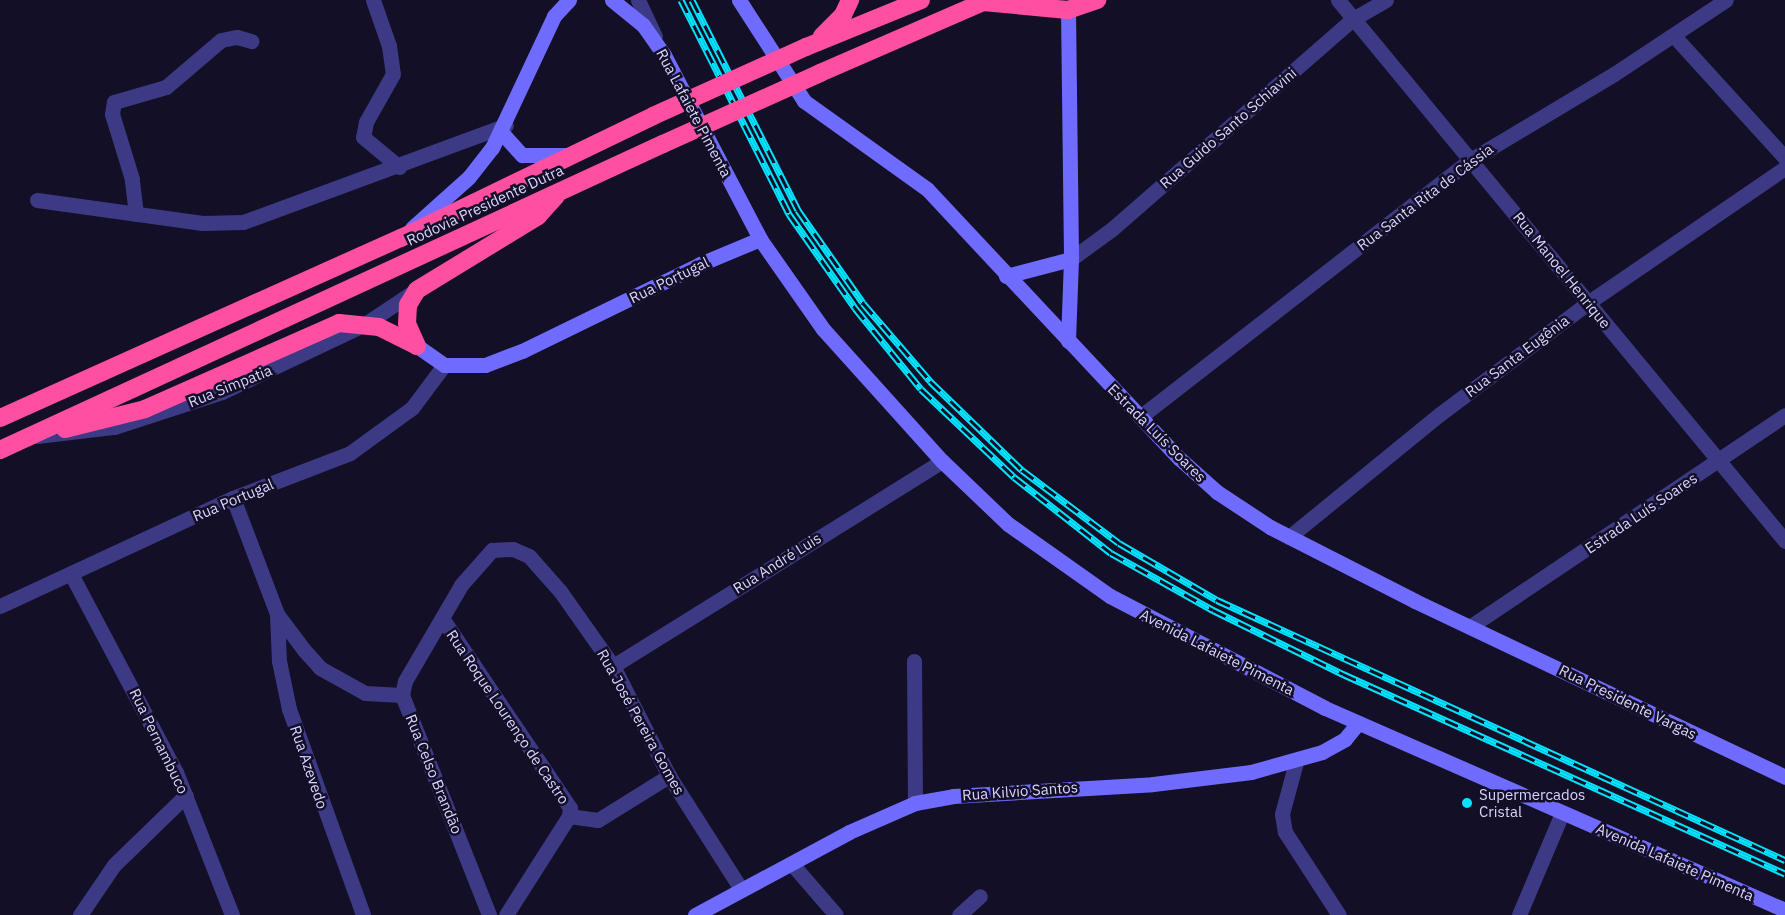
<!DOCTYPE html>
<html>
<head>
<meta charset="utf-8">
<style>
  body { margin:0 }
  #map { position:relative; width:1785px; height:915px; overflow:hidden; background:#130f26; font-family:"IBM Plex Sans",sans-serif }
  div>[style] { position:absolute }
  [style*='--x'] { left:calc(var(--x)*1px); top:calc(var(--y)*1px); width:calc(var(--w)*1px); rotate:calc(var(--a)*1deg) }
  .minor>* { height:15px; margin:-7.5px; padding:0 7.5px; transform-origin:7.5px; border-radius:7.5px; background:#3d3a85 }
  .tertiary>* { height:15px; margin:-7.5px; padding:0 7.5px; transform-origin:7.5px; border-radius:7.5px; background:#3d3a85 }
  .secondary>* { height:15px; margin:-7.5px; padding:0 7.5px; transform-origin:7.5px; border-radius:7.5px; background:#6f6bff }
  .motorway>* { height:18px; margin:-9px; padding:0 9px; transform-origin:9px; border-radius:9px; background:#ff4fa3 }
  .rail>* { height:7px; margin-top:-3.5px; transform-origin:0; background:repeating-linear-gradient(90deg,#130f26 0 14px,#00e5ff 0 28px); box-sizing:border-box; border-block:2px solid #00e5ff }
  .motorway-bridge>* { height:18px; margin:-9px; padding:0 9px; transform-origin:9px; border-radius:9px; background:#ff4fa3 }
  .dots>* { width:16px; height:16px; translate:-50% -50%; box-sizing:border-box; border:3px solid #130f26; border-radius:50% }
  span { translate:-50% -50%; white-space:nowrap; text-align:center; line-height:1.15; -webkit-text-stroke:5px #130f26; paint-order:stroke }
  .street-label { font-size:15px; color:#d9d4ff }
  .poi-label { font-size:15px; color:#d9d4ff }
  .left { translate:0 -50%; text-align:left }
</style>
</head>
<body>
<div id="map">
  <div class="minor">
    <i style="--x:373;--y:0;--w:49;--a:70.8"></i>
    <i style="--x:389;--y:46;--w:28;--a:82"></i>
    <i style="--x:393;--y:74;--w:55;--a:119.4"></i>
    <i style="--x:366;--y:122;--w:15;--a:101"></i>
    <i style="--x:363;--y:137;--w:47;--a:39.8"></i>
    <i style="--x:638;--y:0;--w:40;--a:65"></i>
    <i style="--x:1338;--y:0;--w:702;--a:50.43"></i>
    <i style="--x:1674;--y:36;--w:165;--a:47.7"></i>
    <i style="--x:37;--y:200;--w:167;--a:7.9"></i>
    <i style="--x:202;--y:223;--w:41;--a:-1.4"></i>
    <i style="--x:243;--y:222;--w:280;--a:-20.2"></i>
    <i style="--x:136;--y:214;--w:35;--a:-97"></i>
    <i style="--x:132;--y:179;--w:68;--a:-107.1"></i>
    <i style="--x:112;--y:114;--w:12;--a:-81"></i>
    <i style="--x:114;--y:102;--w:54;--a:-16.1"></i>
    <i style="--x:166;--y:87;--w:72;--a:-40.5"></i>
    <i style="--x:221;--y:40;--w:16;--a:-11"></i>
    <i style="--x:237;--y:37;--w:15;--a:16"></i>
    <i style="--x:1071;--y:259;--w:51;--a:-36.2"></i>
    <i style="--x:1112;--y:229;--w:320;--a:-41.1"></i>
    <i style="--x:1353;--y:19;--w:38;--a:-30"></i>
    <i style="--x:1140;--y:417;--w:420;--a:-37.9"></i>
    <i style="--x:1472;--y:159;--w:165;--a:-30.9"></i>
    <i style="--x:1614;--y:74;--w:134;--a:-33.5"></i>
    <i style="--x:37;--y:436;--w:78;--a:-6.7"></i>
    <i style="--x:114;--y:427;--w:114;--a:-18"></i>
    <i style="--x:222;--y:392;--w:158;--a:-25.4"></i>
    <i style="--x:365;--y:324;--w:61;--a:-33.7"></i>
    <i style="--x:233;--y:498;--w:124;--a:69.2"></i>
    <i style="--x:277;--y:614;--w:45;--a:53.1"></i>
    <i style="--x:304;--y:650;--w:24;--a:48"></i>
    <i style="--x:320;--y:668;--w:51;--a:29.1"></i>
    <i style="--x:365;--y:693;--w:37;--a:3"></i>
    <i style="--x:1289;--y:537;--w:195;--a:-39.2"></i>
    <i style="--x:1440;--y:414;--w:186;--a:-36.9"></i>
    <i style="--x:1589;--y:302;--w:237;--a:-34.4"></i>
    <i style="--x:71;--y:574;--w:224;--a:62.1"></i>
    <i style="--x:176;--y:772;--w:154;--a:68.6"></i>
    <i style="--x:0;--y:606;--w:257;--a:-24.9"></i>
    <i style="--x:233;--y:498;--w:125;--a:-21"></i>
    <i style="--x:350;--y:453;--w:77;--a:-36"></i>
    <i style="--x:412;--y:408;--w:54;--a:-53.3"></i>
    <i style="--x:277;--y:614;--w:47;--a:87.6"></i>
    <i style="--x:279;--y:661;--w:49;--a:78.2"></i>
    <i style="--x:289;--y:709;--w:219;--a:70.2"></i>
    <i style="--x:442;--y:618;--w:229;--a:56"></i>
    <i style="--x:570;--y:808;--w:8;--a:97"></i>
    <i style="--x:569;--y:816;--w:117;--a:122.5"></i>
    <i style="--x:914;--y:661;--w:142;--a:89.6"></i>
    <i style="--x:613;--y:666;--w:388;--a:-31.9"></i>
    <i style="--x:402;--y:695;--w:14;--a:-78"></i>
    <i style="--x:405;--y:681;--w:111;--a:-59.7"></i>
    <i style="--x:461;--y:585;--w:47;--a:-48.5"></i>
    <i style="--x:492;--y:550;--w:21;--a:-3"></i>
    <i style="--x:513;--y:549;--w:17;--a:24"></i>
    <i style="--x:529;--y:556;--w:47;--a:48.5"></i>
    <i style="--x:560;--y:591;--w:92;--a:54.8"></i>
    <i style="--x:613;--y:666;--w:123;--a:63"></i>
    <i style="--x:669;--y:776;--w:134;--a:57.5"></i>
    <i style="--x:402;--y:695;--w:237;--a:68.4"></i>
    <i style="--x:1296;--y:762;--w:54;--a:105.1"></i>
    <i style="--x:1282;--y:814;--w:18;--a:81"></i>
    <i style="--x:1285;--y:832;--w:99;--a:57"></i>
    <i style="--x:569;--y:816;--w:29;--a:8"></i>
    <i style="--x:598;--y:820;--w:84;--a:-31.8"></i>
    <i style="--x:792;--y:864;--w:67;--a:49.2"></i>
    <i style="--x:80;--y:915;--w:60;--a:-55.8"></i>
    <i style="--x:114;--y:865;--w:100;--a:-44.2"></i>
    <i style="--x:959;--y:915;--w:28;--a:-42"></i>
    <i style="--x:1519;--y:915;--w:111;--a:-67.1"></i>
  </div>
  <div class="tertiary">
    <i style="--x:1471;--y:626;--w:378;--a:-33.9"></i>
  </div>
  <div class="secondary">
    <i style="--x:612;--y:0;--w:40;--a:39"></i>
    <i style="--x:643;--y:25;--w:37;--a:55"></i>
    <i style="--x:664;--y:55;--w:208;--a:62.4"></i>
    <i style="--x:760;--y:239;--w:110;--a:55"></i>
    <i style="--x:823;--y:329;--w:178;--a:48"></i>
    <i style="--x:942;--y:461;--w:91;--a:43.7"></i>
    <i style="--x:1008;--y:524;--w:125;--a:35.2"></i>
    <i style="--x:1110;--y:596;--w:242;--a:27.5"></i>
    <i style="--x:1325;--y:708;--w:502;--a:23.71"></i>
    <i style="--x:739;--y:0;--w:120;--a:57.2"></i>
    <i style="--x:804;--y:101;--w:151;--a:35.6"></i>
    <i style="--x:927;--y:189;--w:370;--a:46.9"></i>
    <i style="--x:1180;--y:459;--w:50;--a:41.7"></i>
    <i style="--x:1217;--y:492;--w:64;--a:33.4"></i>
    <i style="--x:1270;--y:527;--w:163;--a:27"></i>
    <i style="--x:1415;--y:601;--w:410;--a:25.4"></i>
    <i style="--x:1068;--y:10;--w:249;--a:89.3"></i>
    <i style="--x:1071;--y:259;--w:82;--a:92.1"></i>
    <i style="--x:502;--y:133;--w:30;--a:48"></i>
    <i style="--x:522;--y:155;--w:48;--a:0"></i>
    <i style="--x:412;--y:228;--w:76;--a:-41.8"></i>
    <i style="--x:469;--y:177;--w:37;--a:-52"></i>
    <i style="--x:492;--y:148;--w:146;--a:-64.8"></i>
    <i style="--x:554;--y:16;--w:22;--a:-47"></i>
    <i style="--x:1006;--y:276;--w:67;--a:-14.7"></i>
    <i style="--x:417;--y:346;--w:33;--a:35"></i>
    <i style="--x:444;--y:365;--w:41;--a:0"></i>
    <i style="--x:485;--y:365;--w:40;--a:-21"></i>
    <i style="--x:522;--y:351;--w:198;--a:-26"></i>
    <i style="--x:700;--y:264;--w:65;--a:-22.6"></i>
    <i style="--x:695;--y:915;--w:175;--a:-28.3"></i>
    <i style="--x:849;--y:832;--w:72;--a:-23.7"></i>
    <i style="--x:915;--y:803;--w:39;--a:-10"></i>
    <i style="--x:953;--y:796;--w:200;--a:-3.4"></i>
    <i style="--x:1153;--y:784;--w:99;--a:-7"></i>
    <i style="--x:1251;--y:772;--w:74;--a:-15.7"></i>
    <i style="--x:1322;--y:752;--w:26;--a:-29"></i>
    <i style="--x:1345;--y:739;--w:21;--a:-51"></i>
  </div>
  <div class="motorway">
    <i style="--x:983;--y:2;--w:85;--a:5.4"></i>
    <i style="--x:1068;--y:10;--w:31;--a:-19"></i>
    <i style="--x:822;--y:36;--w:30;--a:-45"></i>
    <i style="--x:843;--y:15;--w:17;--a:-65"></i>
    <i style="--x:806;--y:47;--w:124;--a:-22.2"></i>
    <i style="--x:820;--y:73;--w:183;--a:-23.5"></i>
    <i style="--x:417;--y:346;--w:24;--a:-114"></i>
    <i style="--x:407;--y:324;--w:19;--a:-87"></i>
    <i style="--x:408;--y:305;--w:17;--a:-59"></i>
    <i style="--x:417;--y:290;--w:142;--a:-31.4"></i>
    <i style="--x:538;--y:216;--w:27;--a:-48"></i>
    <i style="--x:0;--y:418;--w:440;--a:-24.2"></i>
    <i style="--x:401;--y:238;--w:280;--a:-25.8"></i>
    <i style="--x:65;--y:429;--w:82;--a:-14"></i>
    <i style="--x:145;--y:409;--w:212;--a:-23.9"></i>
    <i style="--x:339;--y:323;--w:40;--a:5.7"></i>
    <i style="--x:379;--y:327;--w:42;--a:26.6"></i>
    <i style="--x:0;--y:450;--w:730;--a:-24.78"></i>
  </div>
  <div class="rail">
    <i style="--x:681;--y:0;--w:240;--a:63.2"></i>
    <i style="--x:789;--y:214;--w:115;--a:54.9"></i>
    <i style="--x:855;--y:308;--w:104;--a:50.8"></i>
    <i style="--x:921;--y:389;--w:128;--a:43.4"></i>
    <i style="--x:1014;--y:477;--w:123;--a:38.1"></i>
    <i style="--x:1111;--y:553;--w:117;--a:29.2"></i>
    <i style="--x:1213;--y:610;--w:145;--a:26.2"></i>
    <i style="--x:1343;--y:674;--w:485;--a:24.3"></i>
    <i style="--x:692;--y:0;--w:235;--a:63.2"></i>
    <i style="--x:798;--y:210;--w:113;--a:55"></i>
    <i style="--x:863;--y:303;--w:103;--a:49.3"></i>
    <i style="--x:930;--y:381;--w:128;--a:44.1"></i>
    <i style="--x:1022;--y:470;--w:121;--a:37"></i>
    <i style="--x:1119;--y:543;--w:113;--a:30.2"></i>
    <i style="--x:1217;--y:600;--w:625;--a:24.6"></i>
  </div>
  <div class="motorway-bridge">
    <i style="--x:653;--y:116;--w:168;--a:-24.3"></i>
    <i style="--x:663;--y:144;--w:172;--a:-24.3"></i>
  </div>
  <div class="dots">
    <i style="left:1467px;top:803px;background:#00e5ff"></i>
  </div>
  <div class="street-label">
    <span style="left:694px;top:113px;rotate:62deg">Rua Lafaiete Pimenta</span>
    <span style="left:1228px;top:128px;rotate:-41deg">Rua Guido Santo Schiavini</span>
    <span style="left:1425px;top:197px;rotate:-37deg">Rua Santa Rita de Cássia</span>
    <span style="left:485px;top:205px;rotate:-25deg">Rodovia Presidente Dutra</span>
    <span style="left:1562px;top:270px;rotate:51deg">Rua Manoel Henrique</span>
    <span style="left:669px;top:280px;rotate:-26deg">Rua Portugal</span>
    <span style="left:1517px;top:356px;rotate:-37deg">Rua Santa Eugênia</span>
    <span style="left:230px;top:386px;rotate:-22deg">Rua Simpatia</span>
    <span style="left:1157px;top:433px;rotate:45deg">Estrada Luís Soares</span>
    <span style="left:233px;top:500px;rotate:-23deg">Rua Portugal</span>
    <span style="left:1641px;top:513px;rotate:-34deg">Estrada Luís Soares</span>
    <span style="left:777px;top:563px;rotate:-32deg">Rua André Luis</span>
    <span style="left:1217px;top:652px;rotate:27deg">Avenida Lafaiete Pimenta</span>
    <span style="left:1628px;top:702px;rotate:26deg">Rua Presidente Vargas</span>
    <span style="left:508px;top:717px;rotate:56deg">Rua Roque Lourenço de Castro</span>
    <span style="left:641px;top:722px;rotate:61deg">Rua José Pereira Gomes</span>
    <span style="left:159px;top:741px;rotate:64deg">Rua Pernambuco</span>
    <span style="left:309px;top:767px;rotate:71deg">Rua Azevedo</span>
    <span style="left:434px;top:774px;rotate:68deg">Rua Celso Brandão</span>
    <span style="left:1020px;top:791px;rotate:-4deg">Rua Kilvio Santos</span>
    <span style="left:1675px;top:862px;rotate:24deg">Avenida Lafaiete Pimenta</span>
  </div>
  <div class="poi-label">
    <span class="left" style="left:1479px;top:803px">Supermercados<br>Cristal</span>
  </div>
</div>
</body>
</html>
